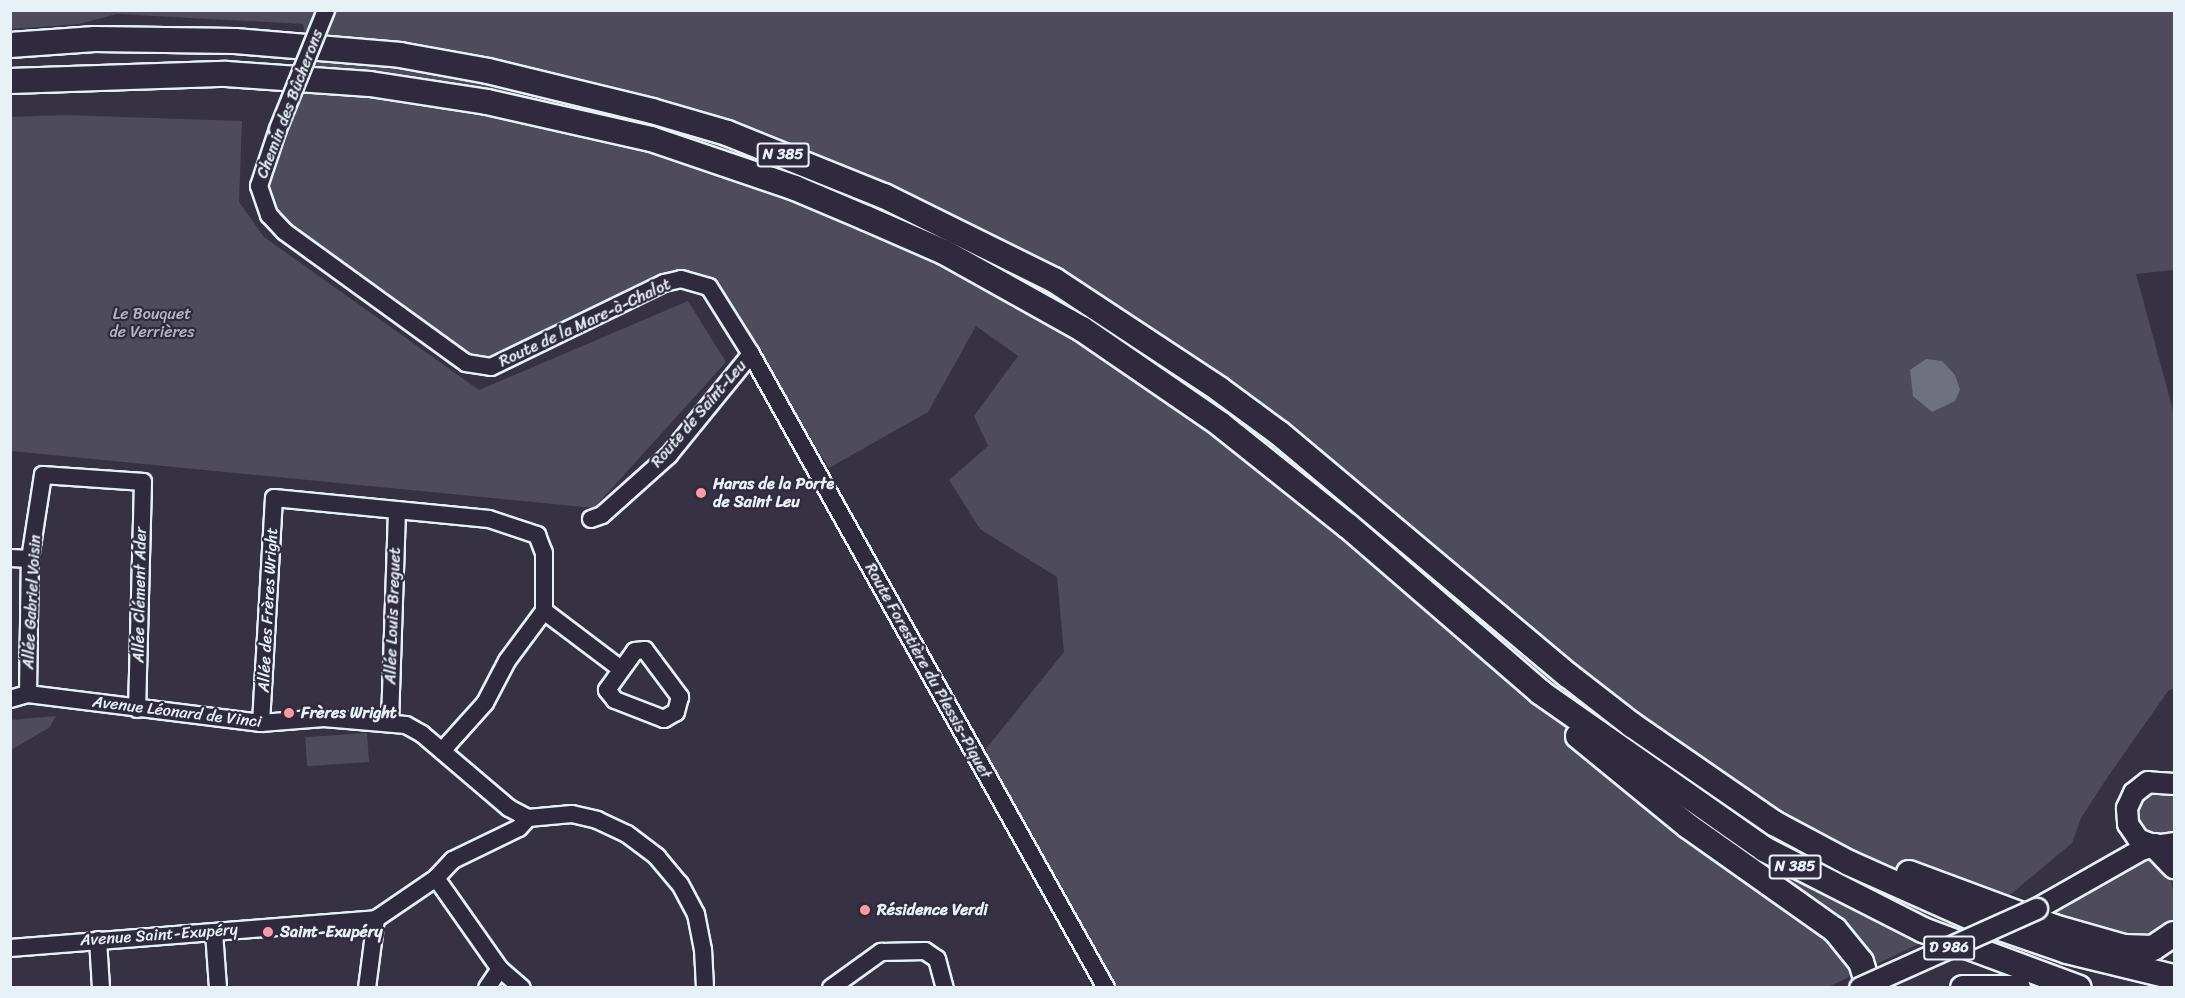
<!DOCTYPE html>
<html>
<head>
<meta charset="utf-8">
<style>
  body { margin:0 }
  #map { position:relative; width:2185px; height:998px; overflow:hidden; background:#363244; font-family:Sriracha,sans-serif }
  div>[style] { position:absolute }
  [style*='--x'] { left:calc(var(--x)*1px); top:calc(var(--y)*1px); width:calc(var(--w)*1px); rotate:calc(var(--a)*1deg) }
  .green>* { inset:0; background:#4d4b5c; transform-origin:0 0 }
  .water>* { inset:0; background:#70717f }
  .roads { filter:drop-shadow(2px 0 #e8f1f8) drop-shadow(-2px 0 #e8f1f8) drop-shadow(0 2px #e8f1f8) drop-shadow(0 -2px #e8f1f8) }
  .minor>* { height:16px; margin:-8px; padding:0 8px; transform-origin:8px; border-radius:8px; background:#2f2a3d }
  .major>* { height:20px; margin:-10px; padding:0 10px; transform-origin:10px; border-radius:10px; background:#2f2a3d }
  .highway>* { height:24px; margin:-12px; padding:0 12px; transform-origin:12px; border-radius:12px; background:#2f2a3d }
  .bridges { filter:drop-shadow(2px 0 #e8f1f8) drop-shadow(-2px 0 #e8f1f8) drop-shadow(0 2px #e8f1f8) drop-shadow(0 -2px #e8f1f8) }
  .minor-bridge>* { height:16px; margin:-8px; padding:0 8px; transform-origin:8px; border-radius:8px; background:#2f2a3d }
  .major-bridge>* { height:20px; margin:-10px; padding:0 10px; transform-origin:10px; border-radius:10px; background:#2f2a3d }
  .dots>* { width:16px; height:16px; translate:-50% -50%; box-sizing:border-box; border:3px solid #2f2a3d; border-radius:50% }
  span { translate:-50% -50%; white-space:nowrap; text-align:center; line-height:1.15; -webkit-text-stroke:4.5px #2f2a3d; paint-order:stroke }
  .shield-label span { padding:2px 4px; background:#2f2a3d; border:2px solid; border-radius:4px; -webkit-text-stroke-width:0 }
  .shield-label { font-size:15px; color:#e8f1f8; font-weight:700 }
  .street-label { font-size:16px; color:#e8f1f8 }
  .park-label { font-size:16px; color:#b2b7c1 }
  .poi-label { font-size:16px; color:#e8f1f8; font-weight:700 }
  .left { translate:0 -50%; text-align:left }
  .frame { position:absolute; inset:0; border:12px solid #e8f1f8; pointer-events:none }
</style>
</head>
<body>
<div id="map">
  <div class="green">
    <i style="clip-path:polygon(11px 10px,2174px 11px,2174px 270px,2136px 274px,2174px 414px,2174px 688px,2168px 691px,2107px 778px,2081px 818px,2072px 843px,1993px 909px,1828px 987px,1113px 987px,981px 755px,1064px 652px,1057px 577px,980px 529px,949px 480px,988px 446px,974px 416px,1018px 356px,976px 326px,928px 412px,829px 468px,716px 285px,693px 271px,668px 274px,495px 359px,469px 356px,287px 226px,274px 209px,264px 187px,311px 63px,303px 24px,117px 14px,79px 24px,11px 29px)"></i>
    <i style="clip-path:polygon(65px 115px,242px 121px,239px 202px,264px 237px,479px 390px,688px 301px,726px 362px,594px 508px,11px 451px,11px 117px)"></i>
    <i style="clip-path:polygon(56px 716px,50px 727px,11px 750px,11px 720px)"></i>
    <i style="left:367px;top:733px;width:29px;height:62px;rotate:86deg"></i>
    <i style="clip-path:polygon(2152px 790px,2174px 794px,2174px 832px,2166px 837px,2146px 833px,2136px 817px,2138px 803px)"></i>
    <i style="clip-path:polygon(2150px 855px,2170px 875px,2174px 895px,2173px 919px,2159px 935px,2134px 941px,2057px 920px,2052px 910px)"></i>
  </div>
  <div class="water">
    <i style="clip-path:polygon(1926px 359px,1942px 361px,1955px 375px,1960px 390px,1955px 401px,1932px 412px,1913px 396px,1910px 370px)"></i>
  </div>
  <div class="roads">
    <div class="minor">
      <i style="--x:278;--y:129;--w:60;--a:108.4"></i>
      <i style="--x:259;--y:186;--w:31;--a:71"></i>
      <i style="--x:269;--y:215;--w:23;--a:47"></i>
      <i style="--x:285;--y:232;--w:223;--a:35.9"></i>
      <i style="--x:466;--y:363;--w:25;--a:9"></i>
      <i style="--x:491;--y:367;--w:192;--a:-25.9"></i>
      <i style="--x:664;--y:283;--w:17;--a:-13"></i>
      <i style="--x:681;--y:279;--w:29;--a:16"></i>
      <i style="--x:709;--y:287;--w:79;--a:57.9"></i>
      <i style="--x:751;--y:354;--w:727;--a:60.75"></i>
      <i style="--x:591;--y:519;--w:12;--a:-20"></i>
      <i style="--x:602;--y:515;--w:90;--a:-41.8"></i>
      <i style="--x:669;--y:455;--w:130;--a:-50.9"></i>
      <i style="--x:10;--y:558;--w:20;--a:3"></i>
      <i style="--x:544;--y:611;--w:96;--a:37"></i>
      <i style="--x:645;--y:650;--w:59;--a:53.3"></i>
      <i style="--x:680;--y:697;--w:16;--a:105"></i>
      <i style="--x:676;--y:712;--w:14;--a:150"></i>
      <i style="--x:664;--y:719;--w:53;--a:-158.8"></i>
      <i style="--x:615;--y:700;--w:13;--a:-129"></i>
      <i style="--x:607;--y:690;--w:48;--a:-54.3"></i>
      <i style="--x:635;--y:651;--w:10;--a:-6"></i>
      <i style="--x:28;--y:694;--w:135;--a:-89.2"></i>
      <i style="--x:30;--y:559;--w:85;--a:-81.2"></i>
      <i style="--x:43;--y:475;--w:100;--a:4"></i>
      <i style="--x:143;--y:482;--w:227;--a:91.5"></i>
      <i style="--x:10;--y:699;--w:19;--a:-16"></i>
      <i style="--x:28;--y:694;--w:235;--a:7.1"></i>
      <i style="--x:261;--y:723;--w:63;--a:-4.5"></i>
      <i style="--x:324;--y:718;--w:82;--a:4.9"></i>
      <i style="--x:406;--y:725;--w:18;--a:29"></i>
      <i style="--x:422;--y:734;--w:114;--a:40.4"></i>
      <i style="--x:509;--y:808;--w:21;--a:28"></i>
      <i style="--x:528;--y:818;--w:44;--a:-5.2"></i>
      <i style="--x:572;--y:814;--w:26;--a:13"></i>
      <i style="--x:597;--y:820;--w:33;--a:25"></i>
      <i style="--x:627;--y:834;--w:38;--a:37"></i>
      <i style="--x:657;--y:857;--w:35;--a:50"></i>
      <i style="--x:680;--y:884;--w:34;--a:62"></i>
      <i style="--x:696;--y:914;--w:36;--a:79"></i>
      <i style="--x:703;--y:949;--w:39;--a:87"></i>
      <i style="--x:390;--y:722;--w:212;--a:-88.1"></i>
      <i style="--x:261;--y:723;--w:225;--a:-86.7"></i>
      <i style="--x:274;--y:498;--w:216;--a:5.6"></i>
      <i style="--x:489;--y:519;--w:51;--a:18.4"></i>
      <i style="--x:537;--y:535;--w:19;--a:69"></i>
      <i style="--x:544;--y:553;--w:58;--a:90"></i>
      <i style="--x:544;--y:611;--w:62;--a:126.5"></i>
      <i style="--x:507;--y:661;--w:47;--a:117.6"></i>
      <i style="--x:485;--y:703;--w:64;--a:131.9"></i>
      <i style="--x:436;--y:878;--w:111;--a:54.9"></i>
      <i style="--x:500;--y:969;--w:29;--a:41"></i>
      <i style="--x:214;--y:932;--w:56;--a:85.9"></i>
      <i style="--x:98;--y:940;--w:48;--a:86.4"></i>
      <i style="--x:10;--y:948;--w:367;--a:-4.5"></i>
      <i style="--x:376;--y:919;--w:73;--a:-34.3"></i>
      <i style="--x:436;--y:878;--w:25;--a:-47"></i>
      <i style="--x:453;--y:860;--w:73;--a:-25.9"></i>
      <i style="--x:519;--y:828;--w:13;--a:-48"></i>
      <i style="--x:367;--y:988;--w:70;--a:-82.6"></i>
      <i style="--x:487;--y:988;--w:23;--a:-56"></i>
      <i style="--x:831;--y:988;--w:62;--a:-35.8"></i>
      <i style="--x:881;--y:952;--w:44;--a:-1.3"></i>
      <i style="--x:925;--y:951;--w:14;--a:34"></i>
      <i style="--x:937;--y:959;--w:30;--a:75"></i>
    </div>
    <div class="major">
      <i style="--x:2174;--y:784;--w:26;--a:-176"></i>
      <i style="--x:2148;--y:782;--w:18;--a:142"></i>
      <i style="--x:2134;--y:793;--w:17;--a:115"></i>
      <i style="--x:2127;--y:808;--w:16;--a:86"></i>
      <i style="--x:2128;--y:824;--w:18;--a:56"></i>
      <i style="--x:2138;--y:839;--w:18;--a:22"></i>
      <i style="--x:2155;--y:846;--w:19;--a:-9"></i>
      <i style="--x:2037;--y:909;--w:120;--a:-29.6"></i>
      <i style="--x:2141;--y:850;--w:15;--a:-16"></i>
    </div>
    <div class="highway">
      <i style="--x:10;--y:45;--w:85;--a:-4"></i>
      <i style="--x:95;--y:39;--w:140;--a:0.8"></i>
      <i style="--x:235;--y:41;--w:166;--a:4.8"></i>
      <i style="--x:400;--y:55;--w:89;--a:10.3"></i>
      <i style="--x:488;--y:71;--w:169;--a:13.7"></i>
      <i style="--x:652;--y:111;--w:78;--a:16.3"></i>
      <i style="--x:727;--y:133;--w:169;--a:21.9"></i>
      <i style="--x:884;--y:196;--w:190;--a:26.3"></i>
      <i style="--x:1054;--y:280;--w:198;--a:33.4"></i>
      <i style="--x:1219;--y:389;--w:74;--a:36.3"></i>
      <i style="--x:1279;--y:433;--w:378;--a:40"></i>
      <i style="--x:1569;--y:676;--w:80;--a:37.9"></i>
      <i style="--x:1632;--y:725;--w:173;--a:34.6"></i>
      <i style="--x:1774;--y:823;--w:85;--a:28.1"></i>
      <i style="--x:1849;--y:863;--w:140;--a:24"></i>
      <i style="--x:1977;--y:920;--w:95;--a:19"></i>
      <i style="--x:2067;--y:951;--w:110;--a:13.7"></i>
      <i style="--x:10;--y:81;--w:216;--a:-1.9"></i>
      <i style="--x:226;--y:74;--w:144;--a:4"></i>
      <i style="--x:370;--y:84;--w:118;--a:8.7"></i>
      <i style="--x:487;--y:102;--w:168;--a:12.7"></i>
      <i style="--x:651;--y:139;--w:152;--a:18.8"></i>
      <i style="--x:795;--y:188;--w:77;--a:22.9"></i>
      <i style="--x:866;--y:218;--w:85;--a:23.6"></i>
      <i style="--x:944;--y:252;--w:158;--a:29.2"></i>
      <i style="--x:1082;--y:329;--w:168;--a:34.5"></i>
      <i style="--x:1220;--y:424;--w:164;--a:38.6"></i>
      <i style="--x:1348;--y:526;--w:254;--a:40.8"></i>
      <i style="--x:1540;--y:692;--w:274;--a:35"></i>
      <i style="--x:1764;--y:849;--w:178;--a:27"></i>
      <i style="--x:1923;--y:930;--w:166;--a:20.4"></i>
      <i style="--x:1578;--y:736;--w:142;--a:39.3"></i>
      <i style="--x:1688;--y:826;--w:180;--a:35.3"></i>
      <i style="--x:1835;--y:930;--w:41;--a:50.9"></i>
      <i style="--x:1861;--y:962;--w:27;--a:73"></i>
      <i style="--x:2155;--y:846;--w:28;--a:46"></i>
      <i style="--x:1909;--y:873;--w:155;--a:20.4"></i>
      <i style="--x:2054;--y:927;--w:73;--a:15.9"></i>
      <i style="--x:2124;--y:947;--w:29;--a:2"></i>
      <i style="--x:2153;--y:948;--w:25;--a:-34"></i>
      <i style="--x:1963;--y:988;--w:55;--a:0"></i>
    </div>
  </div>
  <div class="bridges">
    <div class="minor-bridge">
      <i style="--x:278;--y:129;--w:128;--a:-68"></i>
    </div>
    <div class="major-bridge">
      <i style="--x:1860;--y:988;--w:194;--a:-24.1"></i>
    </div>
  </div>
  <div class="dots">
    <i style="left:701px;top:493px;background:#ff9aa2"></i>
    <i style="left:289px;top:713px;background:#ff9aa2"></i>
    <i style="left:865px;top:910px;background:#ff9aa2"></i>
    <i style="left:268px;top:932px;background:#ff9aa2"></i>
  </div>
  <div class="shield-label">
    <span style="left:783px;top:155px">N 385</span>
    <span style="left:1795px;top:867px">N 385</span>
    <span style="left:1949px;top:948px">D 986</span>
  </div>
  <div class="street-label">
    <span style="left:290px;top:104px;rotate:-69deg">Chemin des Bûcherons</span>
    <span style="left:585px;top:323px;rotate:-25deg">Route de la Mare-à-Chalot</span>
    <span style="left:699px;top:414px;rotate:-49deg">Route de Saint-Leu</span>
    <span style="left:140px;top:595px;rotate:-89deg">Allée Clément Ader</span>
    <span style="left:32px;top:602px;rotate:-87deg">Allée Gabriel Voisin</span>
    <span style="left:268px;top:610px;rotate:-87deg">Allée des Frères Wright</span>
    <span style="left:393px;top:616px;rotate:-88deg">Allée Louis Breguet</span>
    <span style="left:928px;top:671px;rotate:61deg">Route Forestière du Plessis-Piquet</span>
    <span style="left:177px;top:712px;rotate:7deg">Avenue Léonard de Vinci</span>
    <span style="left:159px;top:935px;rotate:-4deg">Avenue Saint-Exupéry</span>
  </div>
  <div class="park-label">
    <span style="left:152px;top:323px">Le Bouquet<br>de Verrières</span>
  </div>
  <div class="poi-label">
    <span class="left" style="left:713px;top:493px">Haras de la Porte<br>de Saint Leu</span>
    <span class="left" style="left:301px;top:713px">Frères Wright</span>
    <span class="left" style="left:877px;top:910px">Résidence Verdi</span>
    <span class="left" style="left:280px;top:932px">Saint-Exupéry</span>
  </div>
  <div class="frame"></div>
</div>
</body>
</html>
